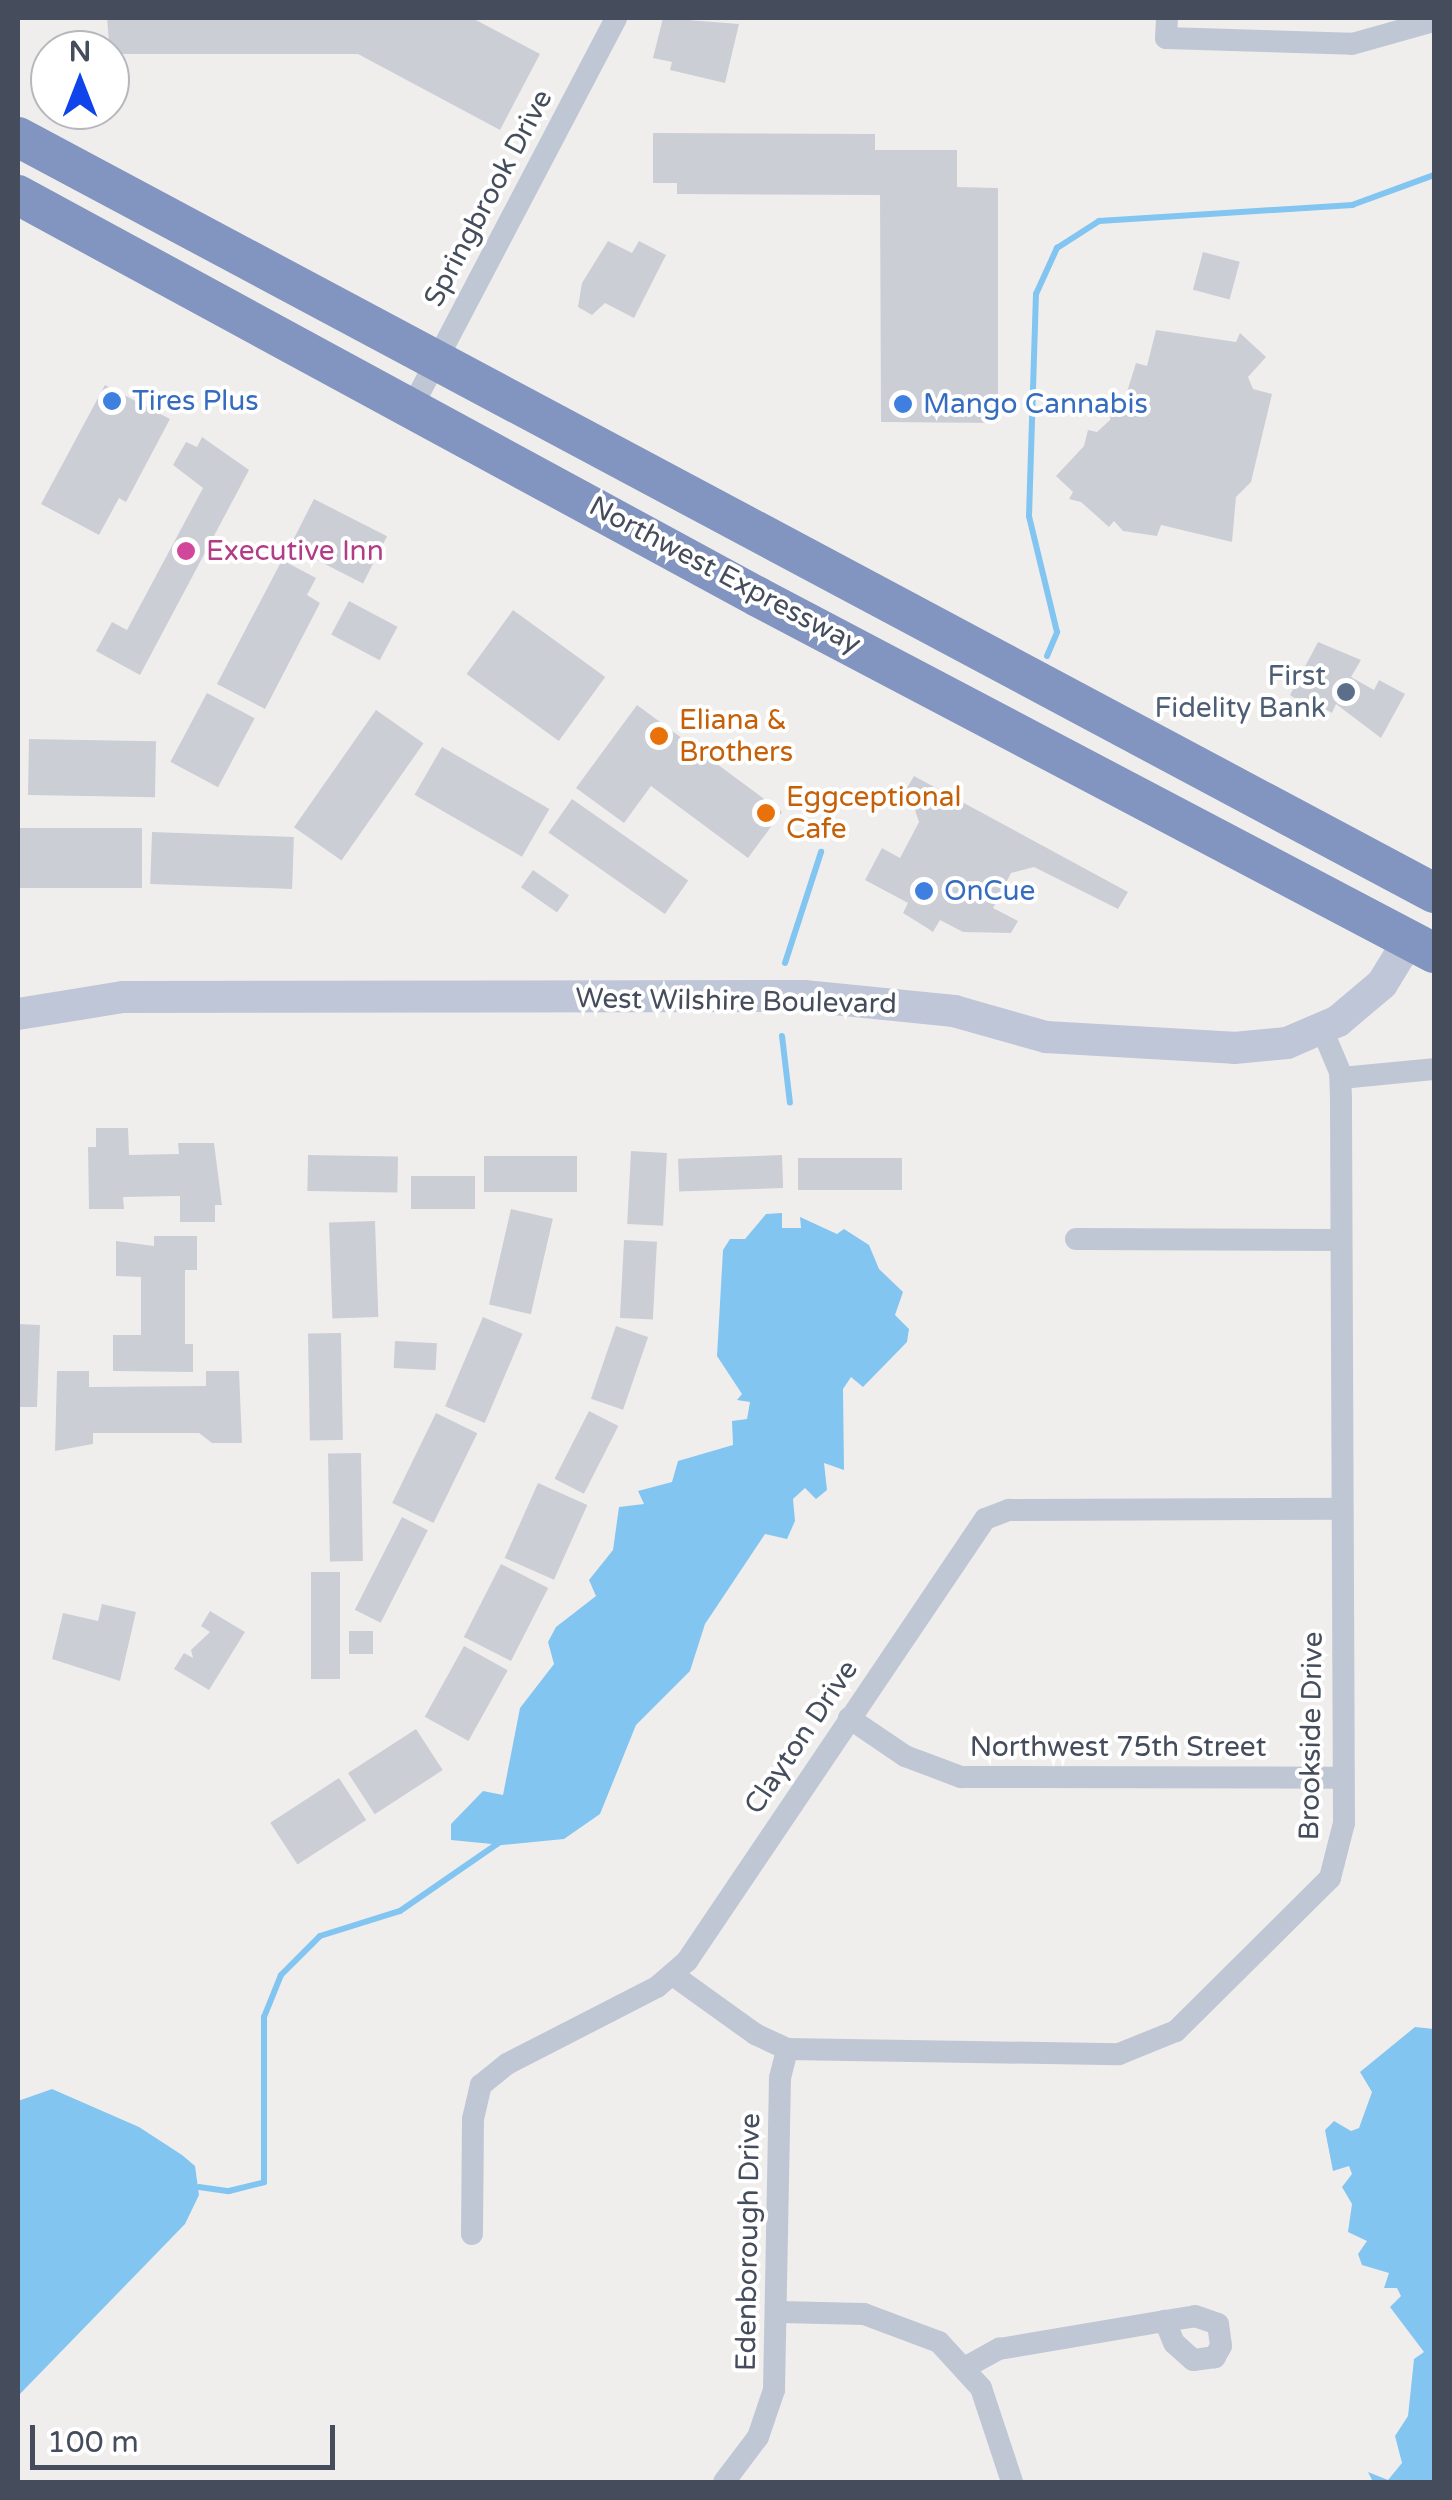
<!DOCTYPE html>
<html>
<head>
<meta charset="utf-8">
<style>
  body { margin:0 }
  #map { position:relative; width:1452px; height:2500px; overflow:hidden; background:#f0eeed; font-family:"Varela Round",sans-serif }
  div>[style] { position:absolute }
  [style*='--x'] { left:calc(var(--x)*1px); top:calc(var(--y)*1px); width:calc(var(--w)*1px); rotate:calc(var(--a)*1deg) }
  .water>* { inset:0; background:#83c5f1 }
  .stream>* { height:6px; margin:-3px; padding:0 3px; transform-origin:3px; border-radius:3px; background:#83c5f1 }
  .building>* { inset:0; background:#ccced6; transform-origin:0 0 }
  .street>* { height:22px; margin:-11px; padding:0 11px; transform-origin:11px; border-radius:11px; background:#c0c7d4 }
  .secondary>* { height:32px; margin:-16px; padding:0 16px; transform-origin:16px; border-radius:16px; background:#bfc6d8 }
  .highway>* { height:40px; margin:-20px; padding:0 20px; transform-origin:20px; border-radius:20px; background:#8294c0 }
  .dots>* { width:28px; height:28px; translate:-50% -50%; box-sizing:border-box; border:5px solid #fff; border-radius:50% }
  span { translate:-50% -50%; white-space:nowrap; text-align:center; line-height:1.15; -webkit-text-stroke:8px #fff; paint-order:stroke }
  .street-label { font-size:28px; color:#454d5c }
  .shop-label { font-size:28px; color:#366cbe }
  .left { translate:0 -50%; text-align:left }
  .hotel-label { font-size:28px; color:#b23c85 }
  .service-label { font-size:28px; color:#4e5e75 }
  .right { translate:-100% -50%; text-align:right }
  .food-label { font-size:28px; color:#c56008 }
  .frame { position:absolute; inset:0; border:20px solid #454d5c; pointer-events:none }
  .north { position:absolute; left:30px; top:30px; width:100px; height:100px; box-sizing:border-box; background:#fff; border:2px solid #b5b8be; border-radius:50%; rotate:0deg; font-size:28px; font-weight:700; line-height:40px; text-align:center; color:#454d5c }
  .north::after { content:''; display:block; margin:auto; width:35px; height:45px; background:#0e44ea; clip-path:polygon(50% 0,100% 100%,50% 72%,0 100%) }
  .scale { position:absolute; left:30px; top:2425px; width:305px; height:45px; box-sizing:border-box; border:5px solid #454d5c; border-top:0; padding-left:12px; font-size:30px; line-height:35px; white-space:nowrap; color:#454d5c; -webkit-text-stroke:8px #fff; paint-order:stroke }
</style>
</head>
<body>
<div id="map">
  <div class="water">
    <i style="clip-path:polygon(782px 1213px,782px 1228px,801px 1228px,800px 1217px,837px 1234px,844px 1229px,869px 1245px,879px 1269px,903px 1292px,895px 1315px,909px 1329px,907px 1342px,863px 1387px,851px 1377px,843px 1389px,844px 1470px,824px 1463px,827px 1490px,816px 1499px,805px 1488px,793px 1499px,795px 1521px,787px 1539px,765px 1534px,705px 1624px,690px 1671px,636px 1725px,600px 1814px,564px 1839px,502px 1845px,451px 1840px,451px 1824px,483px 1791px,503px 1795px,520px 1708px,554px 1664px,548px 1642px,556px 1627px,596px 1596px,589px 1580px,613px 1550px,619px 1507px,644px 1504px,638px 1491px,672px 1482px,678px 1461px,733px 1445px,732px 1421px,747px 1419px,750px 1402px,737px 1400px,742px 1394px,717px 1356px,723px 1250px,730px 1239px,745px 1239px,766px 1214px)"></i>
    <i style="clip-path:polygon(1415px 2027px,1434px 2029px,1434px 2482px,1373px 2482px,1368px 2472px,1388px 2480px,1402px 2463px,1395px 2436px,1408px 2416px,1414px 2359px,1424px 2352px,1390px 2307px,1401px 2296px,1397px 2288px,1384px 2288px,1389px 2273px,1362px 2265px,1358px 2254px,1367px 2241px,1348px 2232px,1352px 2204px,1342px 2187px,1352px 2174px,1349px 2166px,1333px 2171px,1325px 2130px,1334px 2121px,1351px 2131px,1359px 2128px,1372px 2092px,1360px 2072px)"></i>
    <i style="clip-path:polygon(52px 2089px,139px 2127px,182px 2155px,195px 2166px,199px 2195px,185px 2224px,18px 2396px,18px 2101px)"></i>
  </div>
  <div class="stream">
    <i style="--x:1047;--y:656;--w:26;--a:-67"></i>
    <i style="--x:1057;--y:632;--w:119;--a:-103.6"></i>
    <i style="--x:1029;--y:516;--w:222;--a:-88.2"></i>
    <i style="--x:1036;--y:294;--w:51;--a:-65.5"></i>
    <i style="--x:1057;--y:248;--w:50;--a:-32.7"></i>
    <i style="--x:1099;--y:221;--w:254;--a:-3.6"></i>
    <i style="--x:1352;--y:205;--w:87;--a:-20.1"></i>
    <i style="--x:785;--y:963;--w:117;--a:-72"></i>
    <i style="--x:782;--y:1036;--w:67;--a:83.2"></i>
    <i style="--x:199;--y:2187;--w:30;--a:8"></i>
    <i style="--x:229;--y:2191;--w:36;--a:-14"></i>
    <i style="--x:264;--y:2182;--w:165;--a:-90"></i>
    <i style="--x:264;--y:2017;--w:45;--a:-68"></i>
    <i style="--x:281;--y:1975;--w:55;--a:-45"></i>
    <i style="--x:320;--y:1936;--w:84;--a:-17.4"></i>
    <i style="--x:400;--y:1911;--w:125;--a:-34.6"></i>
  </div>
  <div class="building">
    <i style="clip-path:polygon(107px 18px,472px 18px,540px 54px,500px 130px,358px 54px,110px 54px)"></i>
    <i style="clip-path:polygon(663px 18px,739px 24px,725px 83px,670px 70px,672px 62px,653px 58px)"></i>
    <i style="clip-path:polygon(653px 133px,875px 134px,875px 150px,957px 150px,957px 187px,998px 188px,998px 423px,881px 422px,880px 195px,677px 194px,677px 183px,653px 183px)"></i>
    <i style="clip-path:polygon(608px 241px,632px 253px,639px 241px,666px 255px,634px 318px,605px 303px,592px 315px,578px 307px,582px 283px)"></i>
    <i style="left:1203px;top:252px;width:38px;height:39px;rotate:15deg"></i>
    <i style="clip-path:polygon(1156px 330px,1236px 342px,1240px 333px,1266px 357px,1248px 377px,1253px 389px,1272px 394px,1251px 482px,1236px 497px,1232px 542px,1161px 525px,1157px 536px,1123px 531px,1114px 521px,1109px 527px,1081px 502px,1069px 499px,1073px 492px,1056px 476px,1084px 446px,1088px 430px,1097px 432px,1110px 420px,1112px 405px,1122px 408px,1136px 363px,1147px 366px)"></i>
    <i style="clip-path:polygon(105px 385px,170px 419px,126px 502px,119px 498px,99px 535px,41px 504px)"></i>
    <i style="clip-path:polygon(202px 437px,249px 470px,140px 675px,96px 651px,112px 622px,127px 630px,203px 488px,173px 465px,186px 442px,197px 447px)"></i>
    <i style="left:314px;top:499px;width:82px;height:53px;rotate:27deg"></i>
    <i style="clip-path:polygon(282px 560px,316px 578px,307px 595px,320px 603px,265px 709px,217px 684px)"></i>
    <i style="left:349px;top:601px;width:55px;height:38px;rotate:28deg"></i>
    <i style="left:513px;top:610px;width:114px;height:79px;rotate:36deg"></i>
    <i style="clip-path:polygon(1318px 642px,1361px 660px,1351px 677px,1374px 690px,1379px 680px,1405px 694px,1381px 738px,1336px 704px,1332px 713px,1321px 707px,1318px 714px,1290px 695px)"></i>
    <i style="left:207px;top:693px;width:54px;height:78px;rotate:28deg"></i>
    <i style="clip-path:polygon(637px 705px,782px 812px,748px 858px,651px 786px,624px 823px,576px 788px)"></i>
    <i style="left:376px;top:710px;width:58px;height:143px;rotate:35deg"></i>
    <i style="left:29px;top:739px;width:127px;height:56px;rotate:1deg"></i>
    <i style="left:442px;top:747px;width:124px;height:55px;rotate:30deg"></i>
    <i style="clip-path:polygon(914px 776px,1128px 892px,1118px 909px,1034px 867px,1011px 873px,993px 908px,1018px 921px,1011px 933px,963px 932px,940px 920px,933px 932px,927px 928px,903px 913px,908px 903px,865px 880px,882px 848px,900px 858px,919px 822px,912px 801px,903px 795px)"></i>
    <i style="left:572px;top:799px;width:142px;height:41px;rotate:35deg"></i>
    <i style="left:18px;top:828px;width:124px;height:60px"></i>
    <i style="left:152px;top:832px;width:142px;height:52px;rotate:2deg"></i>
    <i style="left:533px;top:870px;width:44px;height:21px;rotate:35deg"></i>
    <i style="clip-path:polygon(96px 1128px,128px 1128px,129px 1155px,179px 1154px,178px 1143px,214px 1143px,222px 1205px,215px 1205px,215px 1222px,180px 1222px,180px 1196px,123px 1197px,124px 1209px,89px 1209px,88px 1147px,96px 1147px)"></i>
    <i style="left:631px;top:1151px;width:36px;height:73px;rotate:3deg"></i>
    <i style="left:308px;top:1155px;width:90px;height:36px;rotate:1deg"></i>
    <i style="left:782px;top:1155px;width:33px;height:104px;rotate:88deg"></i>
    <i style="left:484px;top:1156px;width:93px;height:36px"></i>
    <i style="left:902px;top:1158px;width:32px;height:104px;rotate:90deg"></i>
    <i style="left:411px;top:1176px;width:64px;height:33px"></i>
    <i style="left:511px;top:1209px;width:43px;height:98px;rotate:13deg"></i>
    <i style="left:375px;top:1221px;width:96px;height:46px;rotate:88deg"></i>
    <i style="clip-path:polygon(154px 1236px,197px 1236px,197px 1270px,185px 1270px,185px 1344px,193px 1344px,193px 1372px,113px 1371px,113px 1335px,141px 1335px,141px 1277px,116px 1276px,116px 1241px,154px 1246px)"></i>
    <i style="left:624px;top:1240px;width:33px;height:78px;rotate:3deg"></i>
    <i style="left:483px;top:1317px;width:43px;height:97px;rotate:23deg"></i>
    <i style="clip-path:polygon(18px 1324px,40px 1325px,37px 1407px,18px 1407px)"></i>
    <i style="left:616px;top:1326px;width:34px;height:77px;rotate:19deg"></i>
    <i style="left:341px;top:1333px;width:107px;height:33px;rotate:89deg"></i>
    <i style="left:395px;top:1341px;width:42px;height:27px;rotate:3deg"></i>
    <i style="clip-path:polygon(57px 1371px,89px 1371px,89px 1387px,206px 1386px,206px 1371px,239px 1371px,242px 1443px,212px 1443px,199px 1433px,93px 1433px,93px 1444px,55px 1451px)"></i>
    <i style="left:589px;top:1411px;width:33px;height:76px;rotate:27deg"></i>
    <i style="left:436px;top:1413px;width:46px;height:100px;rotate:26deg"></i>
    <i style="left:361px;top:1453px;width:108px;height:33px;rotate:89deg"></i>
    <i style="left:538px;top:1483px;width:54px;height:82px;rotate:24deg"></i>
    <i style="left:402px;top:1517px;width:29px;height:104px;rotate:27deg"></i>
    <i style="left:501px;top:1564px;width:53px;height:82px;rotate:27deg"></i>
    <i style="left:340px;top:1572px;width:107px;height:29px;rotate:90deg"></i>
    <i style="clip-path:polygon(102px 1604px,136px 1612px,120px 1681px,52px 1659px,63px 1613px,98px 1621px)"></i>
    <i style="clip-path:polygon(210px 1611px,245px 1632px,209px 1690px,174px 1669px,184px 1653px,193px 1658px,191px 1650px,210px 1632px,201px 1626px)"></i>
    <i style="left:349px;top:1631px;width:24px;height:23px"></i>
    <i style="left:464px;top:1646px;width:50px;height:81px;rotate:29deg"></i>
    <i style="left:416px;top:1729px;width:49px;height:81px;rotate:57deg"></i>
    <i style="left:339px;top:1778px;width:50px;height:82px;rotate:57deg"></i>
  </div>
  <div class="street">
    <i style="--x:1167;--y:18;--w:20;--a:93"></i>
    <i style="--x:1166;--y:38;--w:186;--a:1.8"></i>
    <i style="--x:1352;--y:44;--w:85;--a:-15.7"></i>
    <i style="--x:412;--y:407;--w:439;--a:-62.3"></i>
    <i style="--x:1341;--y:1078;--w:93;--a:-5.5"></i>
    <i style="--x:1076;--y:1239;--w:265;--a:0.2"></i>
    <i style="--x:849;--y:1718;--w:68;--a:34.2"></i>
    <i style="--x:905;--y:1756;--w:60;--a:20.6"></i>
    <i style="--x:961;--y:1777;--w:382;--a:0.1"></i>
    <i style="--x:673;--y:1975;--w:101;--a:35.7"></i>
    <i style="--x:755;--y:2034;--w:35;--a:25"></i>
    <i style="--x:787;--y:2049;--w:332;--a:0.9"></i>
    <i style="--x:1119;--y:2054;--w:61;--a:-22"></i>
    <i style="--x:1176;--y:2031;--w:217;--a:-44.8"></i>
    <i style="--x:1330;--y:1878;--w:57;--a:-75.7"></i>
    <i style="--x:1344;--y:1823;--w:724;--a:-90.24"></i>
    <i style="--x:1341;--y:1099;--w:27;--a:-92"></i>
    <i style="--x:1340;--y:1072;--w:47;--a:-112.7"></i>
    <i style="--x:472;--y:2234;--w:115;--a:-89.5"></i>
    <i style="--x:473;--y:2119;--w:35;--a:-77"></i>
    <i style="--x:481;--y:2085;--w:33;--a:-39"></i>
    <i style="--x:507;--y:2064;--w:169;--a:-27.2"></i>
    <i style="--x:657;--y:1987;--w:40;--a:-41"></i>
    <i style="--x:687;--y:1961;--w:533;--a:-56.01"></i>
    <i style="--x:985;--y:1519;--w:26;--a:-21"></i>
    <i style="--x:1009;--y:1510;--w:333;--a:-0.2"></i>
    <i style="--x:780;--y:2312;--w:84;--a:1.4"></i>
    <i style="--x:864;--y:2314;--w:80;--a:20.5"></i>
    <i style="--x:939;--y:2342;--w:62;--a:47.6"></i>
    <i style="--x:981;--y:2388;--w:99;--a:71.7"></i>
    <i style="--x:966;--y:2367;--w:38;--a:-29"></i>
    <i style="--x:999;--y:2349;--w:168;--a:-9.6"></i>
    <i style="--x:1165;--y:2321;--w:30;--a:-9"></i>
    <i style="--x:1195;--y:2316;--w:24;--a:19"></i>
    <i style="--x:1218;--y:2324;--w:22;--a:82"></i>
    <i style="--x:1221;--y:2346;--w:13;--a:119"></i>
    <i style="--x:1215;--y:2357;--w:22;--a:172"></i>
    <i style="--x:1193;--y:2360;--w:25;--a:-138"></i>
    <i style="--x:1174;--y:2343;--w:24;--a:-112"></i>
    <i style="--x:724;--y:2482;--w:56;--a:-52.9"></i>
    <i style="--x:758;--y:2437;--w:50;--a:-71.2"></i>
    <i style="--x:774;--y:2390;--w:312;--a:-88.9"></i>
    <i style="--x:780;--y:2078;--w:30;--a:-76"></i>
  </div>
  <div class="secondary">
    <i style="--x:18;--y:1014;--w:106;--a:-9.2"></i>
    <i style="--x:123;--y:997;--w:681;--a:-0.08"></i>
    <i style="--x:804;--y:996;--w:151;--a:5.7"></i>
    <i style="--x:954;--y:1011;--w:96;--a:15.8"></i>
    <i style="--x:1046;--y:1037;--w:188;--a:3.3"></i>
    <i style="--x:1234;--y:1048;--w:53;--a:-5.4"></i>
    <i style="--x:1287;--y:1043;--w:56;--a:-23.3"></i>
    <i style="--x:1338;--y:1021;--w:57;--a:-40.1"></i>
    <i style="--x:1382;--y:984;--w:52;--a:-58.5"></i>
  </div>
  <div class="highway">
    <i style="--x:18;--y:137;--w:1605;--a:28.1"></i>
    <i style="--x:18;--y:195;--w:842;--a:28.51"></i>
    <i style="--x:758;--y:597;--w:764;--a:27.77"></i>
  </div>
  <div class="dots">
    <i style="left:112px;top:401px;background:#3f7fe0"></i>
    <i style="left:903px;top:404px;background:#3f7fe0"></i>
    <i style="left:186px;top:551px;background:#d1479c"></i>
    <i style="left:1346px;top:692px;background:#5c6f8a"></i>
    <i style="left:659px;top:736px;background:#e8710a"></i>
    <i style="left:766px;top:813px;background:#e8710a"></i>
    <i style="left:924px;top:891px;background:#3f7fe0"></i>
  </div>
  <div class="street-label">
    <span style="left:488px;top:198px;rotate:-62deg">Springbrook Drive</span>
    <span style="left:725px;top:575px;rotate:28deg">Northwest Expressway</span>
    <span style="left:736px;top:1001px;rotate:1deg">West Wilshire Boulevard</span>
    <span style="left:1311px;top:1736px;rotate:-89deg">Brookside Drive</span>
    <span style="left:801px;top:1737px;rotate:-56deg">Clayton Drive</span>
    <span style="left:1118px;top:1747px">Northwest 75th Street</span>
    <span style="left:748px;top:2242px;rotate:-89deg">Edenborough Drive</span>
  </div>
  <div class="shop-label">
    <span class="left" style="left:132px;top:401px">Tires Plus</span>
    <span class="left" style="left:923px;top:404px">Mango Cannabis</span>
    <span class="left" style="left:944px;top:891px">OnCue</span>
  </div>
  <div class="hotel-label">
    <span class="left" style="left:206px;top:551px">Executive Inn</span>
  </div>
  <div class="service-label">
    <span class="right" style="left:1326px;top:692px">First<br>Fidelity Bank</span>
  </div>
  <div class="food-label">
    <span class="left" style="left:679px;top:736px">Eliana &amp;<br>Brothers</span>
    <span class="left" style="left:786px;top:813px">Eggceptional<br>Cafe</span>
  </div>
  <div class="frame"></div>
  <div class="north">N</div>
  <div class="scale">100 m</div>
</div>
</body>
</html>
